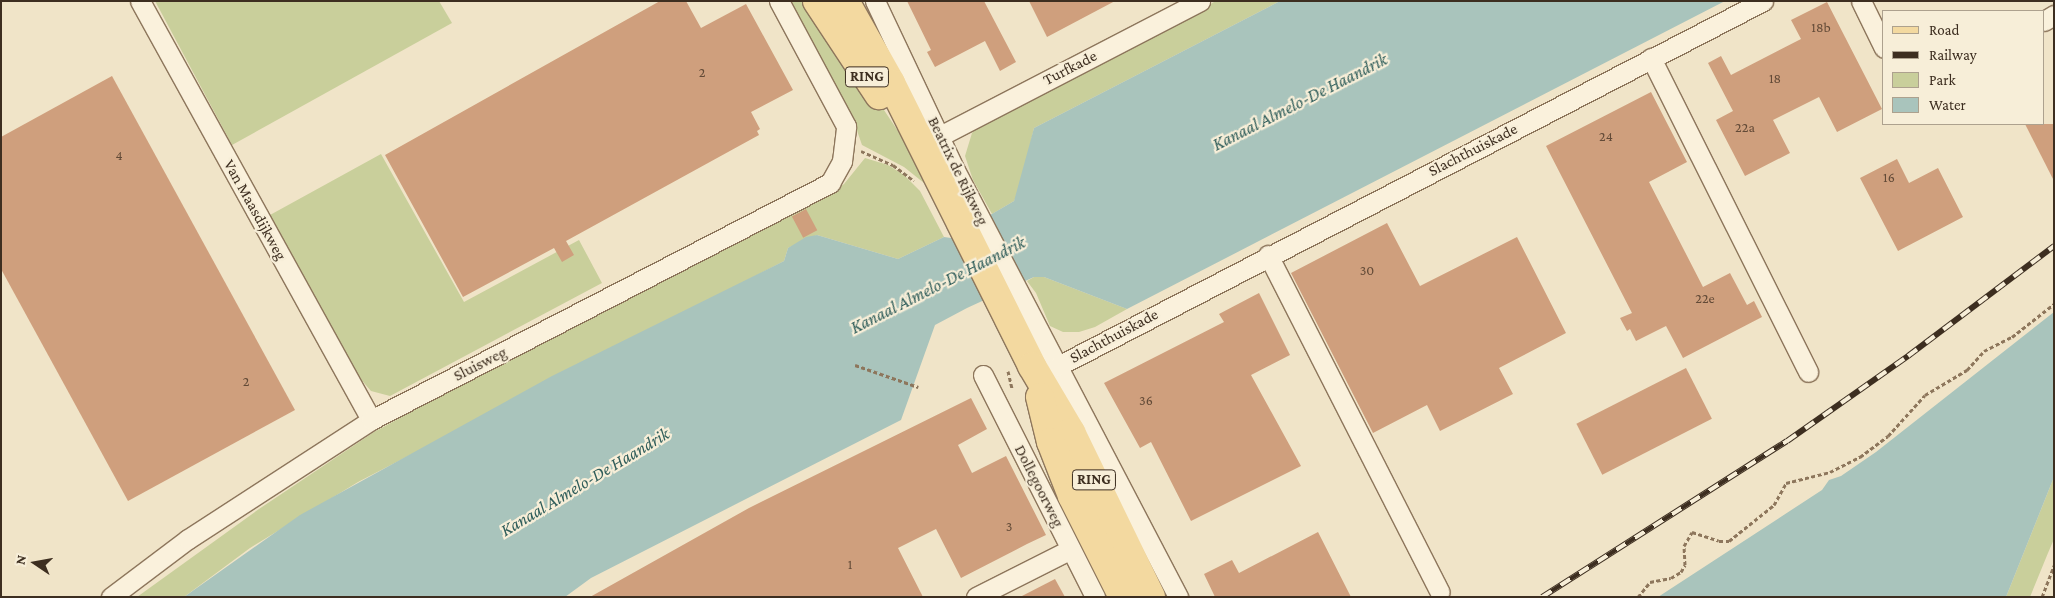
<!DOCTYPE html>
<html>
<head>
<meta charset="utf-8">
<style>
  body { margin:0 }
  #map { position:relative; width:2055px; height:598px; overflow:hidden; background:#f0e4c8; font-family:"Crimson Pro",serif }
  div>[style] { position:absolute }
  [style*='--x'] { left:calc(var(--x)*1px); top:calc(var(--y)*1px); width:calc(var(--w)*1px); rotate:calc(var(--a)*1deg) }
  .green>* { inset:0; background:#c9cf9b }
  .water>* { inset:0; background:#a9c4bc }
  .building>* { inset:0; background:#cf9f7d; transform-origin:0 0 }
  .path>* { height:3px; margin-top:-1.5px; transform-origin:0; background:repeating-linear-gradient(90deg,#8d765c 0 4px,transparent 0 6.5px) }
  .roads { filter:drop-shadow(1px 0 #8d765c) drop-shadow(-1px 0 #8d765c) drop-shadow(0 1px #8d765c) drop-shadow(0 -1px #8d765c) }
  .minor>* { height:19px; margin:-9.5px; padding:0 9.5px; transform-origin:9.5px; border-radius:9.5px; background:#faf1dc }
  .primary>* { height:28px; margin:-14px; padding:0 14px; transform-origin:14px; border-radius:14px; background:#f3d9a0 }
  .rail>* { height:5.5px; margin-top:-2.75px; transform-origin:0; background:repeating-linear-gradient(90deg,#f7eed8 0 11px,#3d2e20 0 22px); box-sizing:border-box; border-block:1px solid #3d2e20 }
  span { translate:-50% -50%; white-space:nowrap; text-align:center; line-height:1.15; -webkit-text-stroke:4.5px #f7eed8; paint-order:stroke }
  .number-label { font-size:14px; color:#624a37 }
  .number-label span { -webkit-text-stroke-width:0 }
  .shield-label span { padding:1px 4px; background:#f7eed8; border:1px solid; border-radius:4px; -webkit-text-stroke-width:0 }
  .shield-label { font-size:15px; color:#3d2e20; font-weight:700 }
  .street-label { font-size:16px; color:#3d2e20 }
  .water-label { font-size:18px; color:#2f5d5a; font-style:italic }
  .frame { position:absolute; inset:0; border:2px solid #3d2e20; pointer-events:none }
  .legend { position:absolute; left:1882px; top:10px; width:162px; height:115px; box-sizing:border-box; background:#f7eed8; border:1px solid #ada18e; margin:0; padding:6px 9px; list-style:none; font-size:15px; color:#3d2e20 }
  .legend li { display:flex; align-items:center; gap:10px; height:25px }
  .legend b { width:25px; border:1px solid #ada18e }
  .north { position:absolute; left:10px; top:538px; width:50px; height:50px; -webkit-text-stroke:4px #f7eed8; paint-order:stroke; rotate:282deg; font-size:14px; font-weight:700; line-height:20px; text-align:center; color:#3d2e20 }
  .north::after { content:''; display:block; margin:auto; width:18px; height:22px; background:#3d2e20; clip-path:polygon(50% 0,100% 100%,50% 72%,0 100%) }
</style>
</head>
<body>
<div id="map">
  <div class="green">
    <i style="clip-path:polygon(155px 1px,439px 1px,452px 23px,232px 145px)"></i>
    <i style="clip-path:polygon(789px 1px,811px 1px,898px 131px,929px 187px,904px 167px,862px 145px,852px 116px)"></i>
    <i style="clip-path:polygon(1216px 1px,1280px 1px,1034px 128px,1020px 189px,1014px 201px,992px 214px,973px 180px,965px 156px,972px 133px,984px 121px)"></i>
    <i style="clip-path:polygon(381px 154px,464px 302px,579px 240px,602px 283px,390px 396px,371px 391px,358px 376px,270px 215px)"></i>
    <i style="clip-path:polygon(865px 158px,888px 165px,904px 175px,920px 191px,944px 237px,898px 259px,817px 235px,788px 248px,784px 261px,358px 482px,250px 548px,184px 597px,137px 597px,259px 509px,374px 432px,644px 286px,831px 193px,844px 184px)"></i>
    <i style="clip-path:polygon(1034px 277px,1044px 277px,1127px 309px,1095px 327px,1079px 332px,1063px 332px,1050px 326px,1036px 293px,1027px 281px)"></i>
    <i style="clip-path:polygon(2054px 477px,2054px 539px,2048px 553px,2030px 597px,2006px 597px)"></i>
  </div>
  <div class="water">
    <i style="clip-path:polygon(1280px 1px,1725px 1px,1127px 309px,1044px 277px,1034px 277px,967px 308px,935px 325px,901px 420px,591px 578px,565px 597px,184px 597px,300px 515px,552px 376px,784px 261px,788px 248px,806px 237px,817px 235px,898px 259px,944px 237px,951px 238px,1014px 201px,1034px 128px)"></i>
    <i style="clip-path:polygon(2054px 312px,2054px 477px,2006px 597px,1658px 597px,1822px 490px,1829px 480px,1841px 476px,1876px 452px)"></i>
  </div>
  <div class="building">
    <i style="clip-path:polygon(660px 1px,686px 1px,701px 28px,746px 4px,793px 90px,751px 112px,760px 129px,757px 131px,759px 135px,566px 241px,574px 255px,562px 262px,554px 248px,463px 297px,385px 155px)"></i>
    <i style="clip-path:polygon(907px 1px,984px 1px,1016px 62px,1000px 71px,985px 41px,935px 67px,927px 52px,931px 50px)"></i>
    <i style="clip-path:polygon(1029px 1px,1115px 1px,1047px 37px)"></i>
    <i style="clip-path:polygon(1827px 2px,1882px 109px,1837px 132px,1819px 97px,1773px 120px,1790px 153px,1745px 176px,1716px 120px,1733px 111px,1708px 63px,1721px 56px,1731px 75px,1801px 39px,1791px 20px)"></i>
    <i style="clip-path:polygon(112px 76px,295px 410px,128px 501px,1px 269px,1px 137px)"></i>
    <i style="clip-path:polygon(1651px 92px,1687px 162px,1649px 182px,1703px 287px,1730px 273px,1747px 305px,1754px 301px,1762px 317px,1683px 358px,1666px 326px,1636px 341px,1630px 329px,1627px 331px,1620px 318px,1632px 313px,1546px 146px)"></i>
    <i style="clip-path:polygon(2025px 124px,2054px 124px,2054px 181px)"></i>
    <i style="clip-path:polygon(1897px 159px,1909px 183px,1938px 168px,1963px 217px,1898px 251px,1860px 178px)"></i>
    <i style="left:806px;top:209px;width:24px;height:16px;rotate:62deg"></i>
    <i style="clip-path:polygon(1387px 223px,1420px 286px,1517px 237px,1566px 333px,1499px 368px,1513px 394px,1440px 431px,1427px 405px,1373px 433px,1291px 273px)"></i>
    <i style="clip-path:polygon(1259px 293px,1290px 355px,1251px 375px,1301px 466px,1191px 521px,1151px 442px,1140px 448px,1104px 383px,1224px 322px,1219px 314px)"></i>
    <i style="left:1686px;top:368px;width:57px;height:123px;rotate:63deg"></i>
    <i style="clip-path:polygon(971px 398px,987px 429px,958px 445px,972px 473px,1006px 456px,1046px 535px,1027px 544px,961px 578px,936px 529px,898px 548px,923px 597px,590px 597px,749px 508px)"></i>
    <i style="clip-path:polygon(1318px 532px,1351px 597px,1215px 597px,1204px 574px,1232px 560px,1239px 573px)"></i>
    <i style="clip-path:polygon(1055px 579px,1065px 597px,1020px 597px)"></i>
  </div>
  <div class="path">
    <i style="--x:861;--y:151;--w:35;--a:24"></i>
    <i style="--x:893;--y:165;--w:26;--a:37"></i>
    <i style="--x:855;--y:365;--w:67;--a:19.2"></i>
    <i style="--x:1008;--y:371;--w:18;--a:77"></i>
    <i style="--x:1638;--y:597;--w:19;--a:-51"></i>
    <i style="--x:1650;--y:582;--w:21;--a:-11"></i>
    <i style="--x:1671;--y:578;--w:12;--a:-31"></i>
    <i style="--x:1681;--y:572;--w:8;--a:-60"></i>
    <i style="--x:1685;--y:565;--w:19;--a:-93"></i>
    <i style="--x:1684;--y:546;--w:16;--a:-60"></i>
    <i style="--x:1692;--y:532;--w:28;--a:18"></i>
    <i style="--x:1719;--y:541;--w:10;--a:0"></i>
    <i style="--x:1729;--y:541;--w:58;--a:-38.7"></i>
    <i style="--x:1774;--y:505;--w:25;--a:-61"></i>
    <i style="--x:1786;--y:483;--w:45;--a:-14"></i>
    <i style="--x:1830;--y:472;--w:34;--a:-27"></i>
    <i style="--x:1860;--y:457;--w:35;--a:-37"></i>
    <i style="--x:1888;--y:436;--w:55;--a:-47.9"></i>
    <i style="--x:1925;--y:395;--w:49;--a:-30.8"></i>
    <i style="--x:1967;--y:370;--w:25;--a:-48"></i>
    <i style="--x:1984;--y:351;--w:31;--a:-27"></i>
    <i style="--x:2012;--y:337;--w:53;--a:-38.2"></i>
    <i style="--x:2042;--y:597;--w:34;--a:-69"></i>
  </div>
  <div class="roads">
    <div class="minor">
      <i style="--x:140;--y:1;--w:478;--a:61.1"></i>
      <i style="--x:875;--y:1;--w:187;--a:64.7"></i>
      <i style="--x:955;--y:170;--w:482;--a:62.4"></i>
      <i style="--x:1861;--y:1;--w:52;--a:63.9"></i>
      <i style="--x:2044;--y:21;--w:12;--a:-31"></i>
      <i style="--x:1651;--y:58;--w:351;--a:63.4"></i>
      <i style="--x:940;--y:136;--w:293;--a:-27.4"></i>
      <i style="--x:1268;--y:255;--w:378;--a:63"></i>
      <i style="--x:1058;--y:366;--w:794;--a:-27.37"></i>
      <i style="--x:983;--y:375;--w:249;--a:63.2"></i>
      <i style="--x:111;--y:597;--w:96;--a:-37"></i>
      <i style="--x:188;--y:539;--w:218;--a:-33"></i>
      <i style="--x:371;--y:420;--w:517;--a:-27.31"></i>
      <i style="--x:830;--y:183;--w:25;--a:-61"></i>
      <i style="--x:842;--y:161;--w:35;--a:-83"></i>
      <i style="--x:846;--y:126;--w:142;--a:-118.2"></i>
      <i style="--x:976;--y:597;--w:106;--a:-26.8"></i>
    </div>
    <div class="primary">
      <i style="--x:817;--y:1;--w:113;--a:56.6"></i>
      <i style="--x:845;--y:1;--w:94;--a:60.7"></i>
      <i style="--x:891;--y:83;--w:316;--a:63.5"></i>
      <i style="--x:1032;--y:366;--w:77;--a:59.4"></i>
      <i style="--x:1071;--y:432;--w:183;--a:64.1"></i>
      <i style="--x:1040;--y:397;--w:46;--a:76.3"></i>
      <i style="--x:1051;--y:442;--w:58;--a:68.7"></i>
      <i style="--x:1072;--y:496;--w:113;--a:63.2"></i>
    </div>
  </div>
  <div class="rail">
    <i style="--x:1542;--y:597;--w:290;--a:-32.5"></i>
    <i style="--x:1787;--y:441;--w:148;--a:-35.1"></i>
    <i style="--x:1908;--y:356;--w:183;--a:-37"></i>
  </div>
  <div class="number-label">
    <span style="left:1821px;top:27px">18b</span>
    <span style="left:702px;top:72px">2</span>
    <span style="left:1775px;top:78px">18</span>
    <span style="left:1745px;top:127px">22a</span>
    <span style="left:1606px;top:136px">24</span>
    <span style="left:119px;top:155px">4</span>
    <span style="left:1889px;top:177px">16</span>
    <span style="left:1367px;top:270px">30</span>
    <span style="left:1705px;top:298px">22e</span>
    <span style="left:246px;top:381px">2</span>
    <span style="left:1146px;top:400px">36</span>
    <span style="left:1009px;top:526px">3</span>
    <span style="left:850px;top:564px">1</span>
  </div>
  <div class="shield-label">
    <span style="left:867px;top:77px">RING</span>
    <span style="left:1094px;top:480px">RING</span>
  </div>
  <div class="street-label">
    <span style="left:1070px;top:68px;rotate:-27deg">Turfkade</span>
    <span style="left:1473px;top:150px;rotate:-27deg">Slachthuiskade</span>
    <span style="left:958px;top:171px;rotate:64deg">Beatrix de Rijkweg</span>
    <span style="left:255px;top:210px;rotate:61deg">Van Maasdijkweg</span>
    <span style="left:1114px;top:336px;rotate:-28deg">Slachthuiskade</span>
    <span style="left:480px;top:364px;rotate:-27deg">Sluisweg</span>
    <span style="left:1039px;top:486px;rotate:63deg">Dollegoorweg</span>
  </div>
  <div class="water-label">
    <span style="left:1300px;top:102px;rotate:-27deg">Kanaal Almelo-De Haandrik</span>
    <span style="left:938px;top:285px;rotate:-27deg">Kanaal Almelo-De Haandrik</span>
    <span style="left:585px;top:482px;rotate:-31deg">Kanaal Almelo-De Haandrik</span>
  </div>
  <div class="frame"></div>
  <ul class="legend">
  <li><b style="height:6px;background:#f3d9a0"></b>Road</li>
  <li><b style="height:6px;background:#3d2e20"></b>Railway</li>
  <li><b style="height:14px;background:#c9cf9b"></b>Park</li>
  <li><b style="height:14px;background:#a9c4bc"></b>Water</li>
  </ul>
  <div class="north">N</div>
</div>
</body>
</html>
